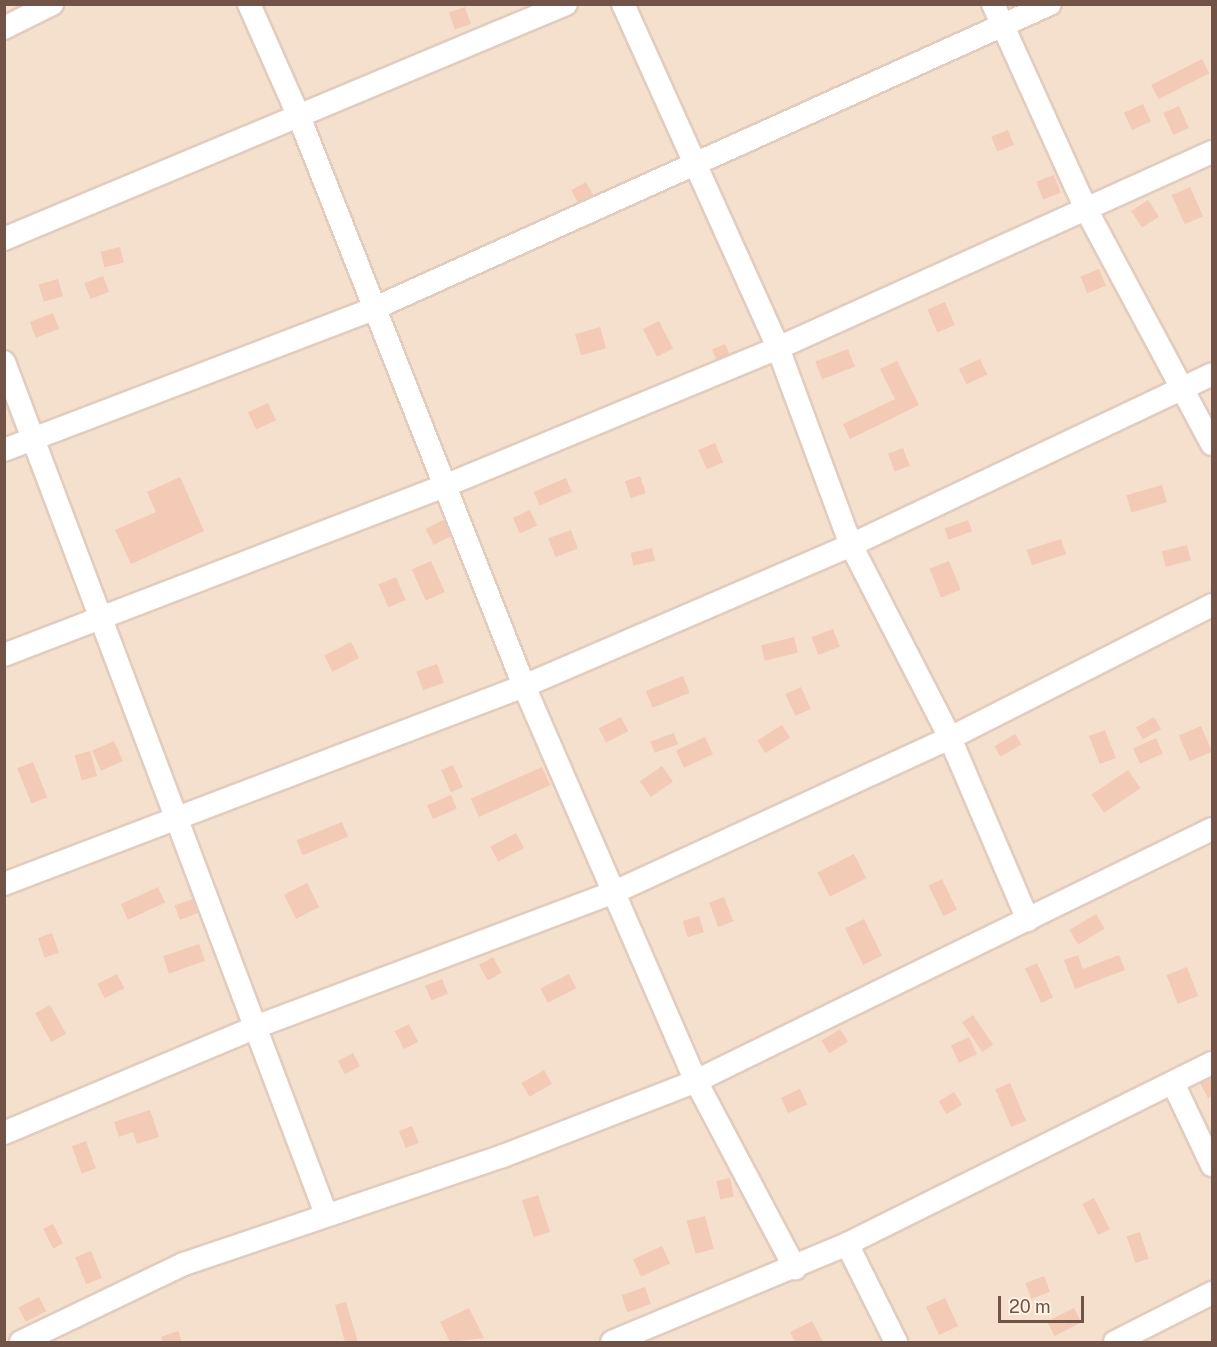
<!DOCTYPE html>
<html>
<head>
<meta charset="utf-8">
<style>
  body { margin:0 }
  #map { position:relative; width:1217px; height:1347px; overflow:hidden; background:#fcefdf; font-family:"Public Sans",sans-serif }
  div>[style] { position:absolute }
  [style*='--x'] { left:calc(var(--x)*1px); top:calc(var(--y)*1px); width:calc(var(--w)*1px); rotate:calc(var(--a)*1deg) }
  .residential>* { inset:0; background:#f4e0cd; transform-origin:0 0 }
  .building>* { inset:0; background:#f2cab6; transform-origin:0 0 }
  .roads { filter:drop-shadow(2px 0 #e2ccbe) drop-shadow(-2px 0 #e2ccbe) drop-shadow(0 2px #e2ccbe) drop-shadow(0 -2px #e2ccbe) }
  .minor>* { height:22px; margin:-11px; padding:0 11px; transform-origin:11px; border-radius:11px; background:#fff }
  span { translate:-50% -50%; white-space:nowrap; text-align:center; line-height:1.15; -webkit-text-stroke:4.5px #fff3e5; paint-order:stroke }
  .frame { position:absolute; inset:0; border:6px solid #725347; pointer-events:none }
  .scale { position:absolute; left:998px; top:1296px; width:86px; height:27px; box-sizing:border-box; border:3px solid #725347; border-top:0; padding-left:8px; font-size:18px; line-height:21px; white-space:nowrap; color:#725347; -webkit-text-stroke:4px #fff3e5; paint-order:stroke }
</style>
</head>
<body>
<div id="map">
  <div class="residential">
    <i style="left:5px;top:5px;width:1207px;height:1337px"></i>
  </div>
  <div class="building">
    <i style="left:465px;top:7px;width:18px;height:17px;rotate:71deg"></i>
    <i style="left:1202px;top:59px;width:16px;height:57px;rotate:63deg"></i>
    <i style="left:1143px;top:104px;width:19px;height:21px;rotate:65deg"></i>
    <i style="left:1179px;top:106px;width:24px;height:17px;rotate:66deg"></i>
    <i style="left:1008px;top:130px;width:16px;height:18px;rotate:68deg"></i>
    <i style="left:1054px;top:175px;width:19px;height:19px;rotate:69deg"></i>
    <i style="left:586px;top:182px;width:18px;height:17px;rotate:61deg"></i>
    <i style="left:1190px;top:187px;width:32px;height:20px;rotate:66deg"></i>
    <i style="left:1148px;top:200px;width:20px;height:20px;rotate:57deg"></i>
    <i style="left:120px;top:247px;width:16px;height:20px;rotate:76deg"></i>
    <i style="left:1099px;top:269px;width:18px;height:20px;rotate:68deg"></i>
    <i style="left:103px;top:276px;width:17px;height:20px;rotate:69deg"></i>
    <i style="left:58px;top:279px;width:18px;height:20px;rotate:74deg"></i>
    <i style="left:945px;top:302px;width:25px;height:19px;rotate:67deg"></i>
    <i style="left:53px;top:313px;width:17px;height:25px;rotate:69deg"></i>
    <i style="left:659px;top:321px;width:31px;height:18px;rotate:63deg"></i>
    <i style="left:600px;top:327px;width:22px;height:26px;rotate:74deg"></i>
    <i style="left:725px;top:344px;width:23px;height:14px;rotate:67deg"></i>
    <i style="left:848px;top:349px;width:19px;height:35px;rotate:69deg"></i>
    <i style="left:980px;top:359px;width:17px;height:23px;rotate:65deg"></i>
    <i style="clip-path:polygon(897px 361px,919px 405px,850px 439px,843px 424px,895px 399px,880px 369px)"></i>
    <i style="left:268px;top:403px;width:19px;height:22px;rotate:65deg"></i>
    <i style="left:715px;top:443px;width:21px;height:18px;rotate:67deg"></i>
    <i style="left:903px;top:448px;width:19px;height:16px;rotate:69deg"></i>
    <i style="left:640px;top:476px;width:18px;height:16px;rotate:71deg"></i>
    <i style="clip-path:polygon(180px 477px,204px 531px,131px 564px,115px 530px,156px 512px,147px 492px)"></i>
    <i style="left:566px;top:478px;width:15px;height:35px;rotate:67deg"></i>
    <i style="left:1162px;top:485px;width:18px;height:37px;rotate:74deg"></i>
    <i style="left:530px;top:510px;width:17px;height:19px;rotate:65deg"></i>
    <i style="left:447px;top:518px;width:18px;height:24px;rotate:63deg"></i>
    <i style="left:968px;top:520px;width:12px;height:25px;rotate:70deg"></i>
    <i style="left:571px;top:530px;width:20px;height:24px;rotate:70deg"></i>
    <i style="left:1061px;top:539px;width:16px;height:36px;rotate:72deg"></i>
    <i style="left:1187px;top:545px;width:16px;height:26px;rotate:76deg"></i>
    <i style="left:652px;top:548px;width:13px;height:22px;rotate:77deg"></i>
    <i style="left:431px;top:561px;width:34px;height:21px;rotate:66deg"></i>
    <i style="left:949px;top:561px;width:31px;height:21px;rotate:68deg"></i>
    <i style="left:396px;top:577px;width:25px;height:19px;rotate:67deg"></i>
    <i style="left:833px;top:629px;width:19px;height:23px;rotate:69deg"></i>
    <i style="left:794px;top:637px;width:16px;height:34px;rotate:76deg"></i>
    <i style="left:351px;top:642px;width:18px;height:30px;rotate:63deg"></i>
    <i style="left:437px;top:664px;width:20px;height:22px;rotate:70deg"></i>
    <i style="left:683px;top:676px;width:18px;height:40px;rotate:68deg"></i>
    <i style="left:801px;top:687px;width:24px;height:17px;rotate:66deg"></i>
    <i style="left:621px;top:717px;width:16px;height:25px;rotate:63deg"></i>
    <i style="left:1154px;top:717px;width:14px;height:21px;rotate:60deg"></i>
    <i style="left:782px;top:725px;width:15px;height:29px;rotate:58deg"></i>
    <i style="left:1201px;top:726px;width:28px;height:24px;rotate:67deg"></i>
    <i style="left:1105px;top:730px;width:30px;height:17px;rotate:69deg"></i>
    <i style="left:674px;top:733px;width:12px;height:25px;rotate:70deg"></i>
    <i style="left:1015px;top:734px;width:12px;height:24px;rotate:59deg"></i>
    <i style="left:705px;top:737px;width:19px;height:32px;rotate:65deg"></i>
    <i style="left:1156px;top:738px;width:17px;height:25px;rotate:66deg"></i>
    <i style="left:114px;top:741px;width:22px;height:24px;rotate:66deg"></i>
    <i style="left:90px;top:751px;width:26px;height:16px;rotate:74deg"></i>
    <i style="left:33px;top:762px;width:38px;height:17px;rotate:68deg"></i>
    <i style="left:453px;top:765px;width:24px;height:13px;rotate:66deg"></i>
    <i style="left:662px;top:766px;width:19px;height:27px;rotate:55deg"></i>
    <i style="left:542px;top:767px;width:20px;height:78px;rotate:66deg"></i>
    <i style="left:1128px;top:770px;width:22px;height:44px;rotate:56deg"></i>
    <i style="left:451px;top:795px;width:15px;height:26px;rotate:67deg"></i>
    <i style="left:342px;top:822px;width:16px;height:49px;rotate:68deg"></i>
    <i style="left:516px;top:833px;width:17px;height:29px;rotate:62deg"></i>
    <i style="left:854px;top:854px;width:27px;height:41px;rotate:63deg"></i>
    <i style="left:942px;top:879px;width:34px;height:15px;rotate:64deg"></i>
    <i style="left:307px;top:883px;width:27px;height:26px;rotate:63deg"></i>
    <i style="left:158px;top:887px;width:17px;height:41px;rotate:65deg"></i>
    <i style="left:201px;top:896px;width:15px;height:28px;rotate:70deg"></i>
    <i style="left:724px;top:897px;width:26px;height:16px;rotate:69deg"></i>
    <i style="left:1096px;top:914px;width:17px;height:31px;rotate:59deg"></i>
    <i style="left:699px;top:916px;width:17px;height:17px;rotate:73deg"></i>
    <i style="left:864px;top:919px;width:41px;height:21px;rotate:64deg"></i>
    <i style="left:52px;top:933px;width:21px;height:15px;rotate:71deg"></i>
    <i style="left:199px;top:944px;width:18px;height:38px;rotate:71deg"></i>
    <i style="clip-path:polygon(1078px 955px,1083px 969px,1119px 955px,1125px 970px,1075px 989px,1064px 960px)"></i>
    <i style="left:493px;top:957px;width:18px;height:16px;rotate:61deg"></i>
    <i style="left:1037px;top:963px;width:38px;height:13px;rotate:65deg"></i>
    <i style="left:1187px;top:967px;width:31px;height:22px;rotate:69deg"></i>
    <i style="left:117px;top:974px;width:16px;height:22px;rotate:63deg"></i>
    <i style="left:569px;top:974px;width:16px;height:32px;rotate:63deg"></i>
    <i style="left:442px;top:979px;width:16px;height:18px;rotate:68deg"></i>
    <i style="left:50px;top:1005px;width:33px;height:17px;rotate:61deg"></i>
    <i style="left:973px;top:1015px;width:36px;height:13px;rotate:56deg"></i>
    <i style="left:409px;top:1024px;width:20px;height:16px;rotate:63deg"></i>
    <i style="left:840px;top:1029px;width:15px;height:22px;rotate:58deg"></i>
    <i style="left:969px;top:1037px;width:19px;height:20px;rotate:65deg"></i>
    <i style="left:353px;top:1053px;width:15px;height:17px;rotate:62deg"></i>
    <i style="left:544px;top:1070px;width:16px;height:26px;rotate:60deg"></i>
    <i style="clip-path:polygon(1212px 1074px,1212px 1096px,1208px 1098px,1199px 1081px)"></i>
    <i style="left:1010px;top:1083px;width:41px;height:16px;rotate:67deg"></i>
    <i style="left:800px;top:1089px;width:17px;height:21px;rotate:65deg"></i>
    <i style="left:954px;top:1092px;width:15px;height:18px;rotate:58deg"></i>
    <i style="clip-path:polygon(150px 1110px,159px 1137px,137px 1144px,133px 1132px,119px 1137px,114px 1122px)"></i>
    <i style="left:412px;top:1126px;width:18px;height:14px;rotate:68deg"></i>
    <i style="left:86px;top:1141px;width:29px;height:15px;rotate:70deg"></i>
    <i style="left:730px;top:1178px;width:19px;height:14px;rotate:78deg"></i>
    <i style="left:538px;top:1195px;width:39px;height:17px;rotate:72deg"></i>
    <i style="left:1094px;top:1198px;width:35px;height:13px;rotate:63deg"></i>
    <i style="left:705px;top:1216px;width:34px;height:19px;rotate:75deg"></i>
    <i style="left:53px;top:1224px;width:22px;height:11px;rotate:63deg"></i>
    <i style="left:1140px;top:1232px;width:28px;height:14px;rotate:72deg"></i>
    <i style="left:662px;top:1246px;width:19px;height:32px;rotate:65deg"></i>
    <i style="left:91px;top:1251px;width:29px;height:17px;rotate:68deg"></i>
    <i style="left:1044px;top:1276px;width:17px;height:20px;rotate:69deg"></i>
    <i style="left:645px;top:1287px;width:18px;height:25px;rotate:71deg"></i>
    <i style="left:39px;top:1297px;width:16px;height:23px;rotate:63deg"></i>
    <i style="left:945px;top:1298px;width:31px;height:21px;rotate:65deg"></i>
    <i style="clip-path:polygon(346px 1302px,358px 1342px,345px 1342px,335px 1305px)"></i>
    <i style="clip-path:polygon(469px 1308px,484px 1338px,450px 1342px,440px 1322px)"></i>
    <i style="left:1074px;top:1308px;width:16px;height:30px;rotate:63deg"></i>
    <i style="clip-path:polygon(812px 1321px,823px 1342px,795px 1342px,790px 1332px)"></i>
    <i style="clip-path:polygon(178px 1331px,182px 1342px,163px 1342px,161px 1337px)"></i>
  </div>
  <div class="roads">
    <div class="minor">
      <i style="--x:249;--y:4;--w:126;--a:66.1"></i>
      <i style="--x:300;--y:119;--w:610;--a:68.44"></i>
      <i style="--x:524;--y:686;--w:431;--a:66.5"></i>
      <i style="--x:696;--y:1081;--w:212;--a:62.1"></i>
      <i style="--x:623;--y:4;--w:377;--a:65.7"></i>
      <i style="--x:778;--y:348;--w:210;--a:69.7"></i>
      <i style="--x:851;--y:545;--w:217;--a:62.8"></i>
      <i style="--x:950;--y:738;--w:198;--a:66.8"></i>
      <i style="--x:993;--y:4;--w:230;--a:65.6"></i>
      <i style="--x:1088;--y:213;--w:262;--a:61.8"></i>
      <i style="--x:4;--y:28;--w:54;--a:-26.6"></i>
      <i style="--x:4;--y:239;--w:609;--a:-22.69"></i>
      <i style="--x:4;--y:362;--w:911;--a:69.3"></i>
      <i style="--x:4;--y:450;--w:397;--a:-20.9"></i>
      <i style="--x:375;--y:308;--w:740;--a:-24.25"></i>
      <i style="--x:4;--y:655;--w:474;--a:-21"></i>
      <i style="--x:447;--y:485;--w:358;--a:-22.5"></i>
      <i style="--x:778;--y:348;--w:476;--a:-24.3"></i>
      <i style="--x:4;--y:884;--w:556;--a:-20.85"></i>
      <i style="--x:524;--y:686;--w:356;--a:-23.3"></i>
      <i style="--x:851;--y:545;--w:399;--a:-25.3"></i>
      <i style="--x:1173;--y:1083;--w:91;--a:64.6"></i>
      <i style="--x:4;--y:1133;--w:276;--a:-22.8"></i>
      <i style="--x:258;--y:1026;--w:384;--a:-20.6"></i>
      <i style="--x:617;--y:891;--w:366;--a:-24.7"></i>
      <i style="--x:950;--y:738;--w:294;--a:-26.9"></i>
      <i style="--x:847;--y:1244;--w:110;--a:63.4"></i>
      <i style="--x:21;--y:1342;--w:181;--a:-25.6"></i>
      <i style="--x:184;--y:1264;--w:337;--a:-18.7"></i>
      <i style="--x:503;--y:1156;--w:207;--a:-21.2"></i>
      <i style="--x:696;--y:1081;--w:574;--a:-26.03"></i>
      <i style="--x:612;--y:1342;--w:255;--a:-22.6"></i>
      <i style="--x:847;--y:1244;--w:407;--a:-26.4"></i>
      <i style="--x:1115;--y:1342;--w:109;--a:-26.8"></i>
    </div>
  </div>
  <div class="frame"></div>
  <div class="scale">20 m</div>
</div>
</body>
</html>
